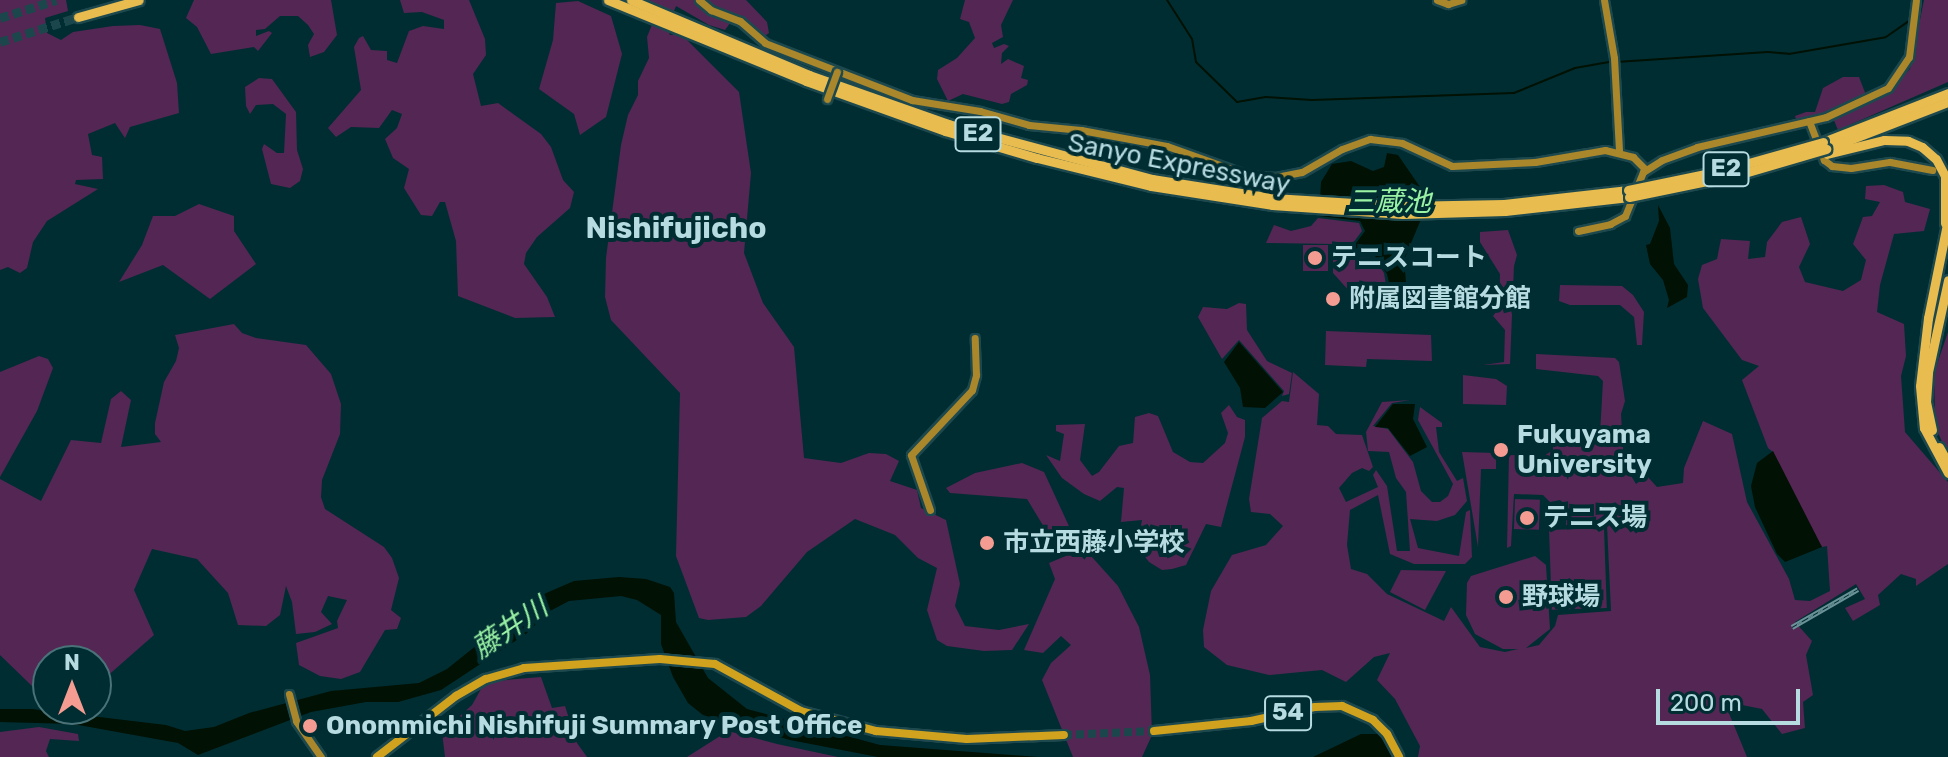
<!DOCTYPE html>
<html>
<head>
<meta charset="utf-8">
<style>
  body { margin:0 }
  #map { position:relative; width:1948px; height:757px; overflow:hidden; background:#002d32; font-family:Rubik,"Noto Sans JP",sans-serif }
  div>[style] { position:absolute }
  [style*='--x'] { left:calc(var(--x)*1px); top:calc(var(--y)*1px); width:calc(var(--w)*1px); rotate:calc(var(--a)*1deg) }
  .green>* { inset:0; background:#532654; transform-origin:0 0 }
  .water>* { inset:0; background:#011103 }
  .stream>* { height:2px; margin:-1px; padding:0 1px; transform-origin:1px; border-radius:1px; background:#011103 }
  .primary-tunnel>* { height:8px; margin-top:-4px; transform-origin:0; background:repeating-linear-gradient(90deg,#1b474c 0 8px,transparent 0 12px) }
  .highway-tunnel>* { height:9px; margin-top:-4.5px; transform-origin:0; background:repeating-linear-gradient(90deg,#1b474c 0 9px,transparent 0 13.5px) }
  .roads { filter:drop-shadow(2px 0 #1d494e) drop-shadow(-2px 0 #1d494e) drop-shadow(0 2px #1d494e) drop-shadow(0 -2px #1d494e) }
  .secondary>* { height:7px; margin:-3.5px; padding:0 3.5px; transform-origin:3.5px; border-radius:3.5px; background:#ab872c }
  .primary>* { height:8px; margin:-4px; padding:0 4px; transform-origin:4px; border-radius:4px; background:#d0a21e }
  .highway>* { height:9px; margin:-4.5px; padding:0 4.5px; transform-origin:4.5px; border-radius:4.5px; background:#e8bc4f }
  .rail>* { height:5px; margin-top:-2.5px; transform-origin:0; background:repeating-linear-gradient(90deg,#002d32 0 6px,#6a9398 0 12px); box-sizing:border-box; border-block:2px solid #6a9398 }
  .bridges { filter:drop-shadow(2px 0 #1d494e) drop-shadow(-2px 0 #1d494e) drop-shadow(0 2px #1d494e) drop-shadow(0 -2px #1d494e) }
  .secondary-bridge>* { height:7px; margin:-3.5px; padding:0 3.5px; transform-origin:3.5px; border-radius:3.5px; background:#ab872c }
  .highway-bridge>* { height:9px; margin:-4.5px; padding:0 4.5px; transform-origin:4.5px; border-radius:4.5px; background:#e8bc4f }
  .dots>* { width:22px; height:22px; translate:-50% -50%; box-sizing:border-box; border:4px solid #002d32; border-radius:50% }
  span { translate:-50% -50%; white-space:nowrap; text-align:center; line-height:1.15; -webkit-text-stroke:8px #002d32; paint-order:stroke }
  .shield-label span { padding:2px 6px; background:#002d32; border:2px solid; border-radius:6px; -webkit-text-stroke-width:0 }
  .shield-label { font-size:24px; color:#b6dbe1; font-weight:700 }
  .street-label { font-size:26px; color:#b6dbe1 }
  .poi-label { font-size:26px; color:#b6dbe1; font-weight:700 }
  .left { translate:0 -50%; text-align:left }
  .water-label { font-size:28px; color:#9af3a4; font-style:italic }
  .quarter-label { font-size:30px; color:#b6dbe1; font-weight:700 }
  .north { position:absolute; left:32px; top:645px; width:80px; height:80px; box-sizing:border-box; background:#002d32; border:2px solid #497378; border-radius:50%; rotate:0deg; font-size:22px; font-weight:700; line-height:32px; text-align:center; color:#b6dbe1 }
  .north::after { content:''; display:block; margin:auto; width:28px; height:36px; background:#f59c92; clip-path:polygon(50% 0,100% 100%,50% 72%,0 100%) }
  .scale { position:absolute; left:1656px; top:689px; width:144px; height:36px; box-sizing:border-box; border:4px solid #b6dbe1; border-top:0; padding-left:10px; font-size:24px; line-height:28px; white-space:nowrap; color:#b6dbe1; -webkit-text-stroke:6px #002d32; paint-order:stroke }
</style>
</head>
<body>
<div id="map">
  <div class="green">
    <i style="clip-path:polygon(0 0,66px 0,68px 11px,45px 18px,47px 33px,61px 40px,73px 32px,113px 26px,140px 25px,160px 29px,177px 83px,179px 113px,130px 127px,125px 138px,115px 123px,88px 134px,92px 155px,102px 157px,103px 179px,76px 180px,75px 184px,98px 189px,47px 221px,33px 242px,27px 268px,20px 273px,8px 267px,0 270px)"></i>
    <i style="clip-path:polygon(194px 0,331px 0,337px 35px,324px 52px,310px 57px,308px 45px,314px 34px,308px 25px,298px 16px,280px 16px,265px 29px,256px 30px,256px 36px,269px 31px,272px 33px,258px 51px,254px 47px,211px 54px,197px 27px,186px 18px)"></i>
    <i style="clip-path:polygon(400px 0,469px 0,485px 39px,486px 55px,473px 74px,481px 106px,498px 103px,541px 134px,551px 147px,563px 180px,574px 192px,570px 208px,537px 237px,526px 253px,524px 264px,547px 297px,555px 317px,515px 318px,458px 296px,456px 241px,445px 202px,440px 202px,432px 216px,421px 215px,404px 188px,409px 169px,393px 158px,385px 139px,397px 128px,402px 114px,392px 110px,379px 128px,351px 127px,336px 137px,328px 128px,361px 90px,354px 47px,359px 38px,363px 36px,371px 50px,387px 51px,387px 60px,397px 63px,409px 31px,423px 26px,444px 29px,444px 20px,422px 12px,404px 13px)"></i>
    <i style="clip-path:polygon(646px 0,695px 0,707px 10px,733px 19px,725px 30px,709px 25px,676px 6px,674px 11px)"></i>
    <i style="clip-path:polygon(703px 0,746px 0,767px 22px,769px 33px,762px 38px,736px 15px)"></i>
    <i style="clip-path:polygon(965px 0,1013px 0,1001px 25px,1003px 37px,992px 43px,994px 48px,1004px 44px,1009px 46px,1002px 53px,1001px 64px,1008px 59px,1024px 66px,1021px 78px,1028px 80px,1027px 85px,1011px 94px,1009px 102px,1002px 104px,963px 94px,948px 101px,937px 79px,938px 70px,957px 58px,975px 38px,969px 22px,960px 19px)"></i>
    <i style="clip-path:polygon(1924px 0,1948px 0,1948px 82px,1838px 130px,1833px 118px,1883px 96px,1910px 69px)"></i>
    <i style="clip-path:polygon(578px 1px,611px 16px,622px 54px,606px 117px,580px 135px,574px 114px,539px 89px,553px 40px,556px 3px)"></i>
    <i style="clip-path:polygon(653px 22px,667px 28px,670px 35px,681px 34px,739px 92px,751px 173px,744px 253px,763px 303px,794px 347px,804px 458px,841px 463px,869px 453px,886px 454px,899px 461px,890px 481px,917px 490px,921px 508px,946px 520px,960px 584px,955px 606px,965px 626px,999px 630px,1029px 624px,1012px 650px,984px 651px,947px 646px,937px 640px,927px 610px,937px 568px,918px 558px,895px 535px,855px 519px,807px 552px,761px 606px,746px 617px,708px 620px,699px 618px,676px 556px,680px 393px,611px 320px,605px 297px,606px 258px,621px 145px,628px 115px,638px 95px,638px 81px,649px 58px,647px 37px)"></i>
    <i style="clip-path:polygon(1843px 77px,1859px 77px,1866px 95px,1823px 114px,1796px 119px,1795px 116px,1806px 112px,1815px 112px,1823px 88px)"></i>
    <i style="clip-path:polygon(259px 78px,272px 79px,296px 112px,297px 150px,303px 169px,300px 181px,290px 188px,271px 184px,262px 149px,264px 144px,277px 153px,284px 153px,286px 114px,273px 104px,256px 105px,250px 114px,246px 106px,245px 87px)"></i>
    <i style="clip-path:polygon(1884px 185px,1903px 192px,1905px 202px,1930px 209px,1924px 231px,1894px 234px,1880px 285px,1877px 312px,1904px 324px,1906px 356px,1901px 376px,1905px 432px,1948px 482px,1948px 564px,1916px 586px,1916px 579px,1901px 574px,1878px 595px,1880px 605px,1853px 621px,1845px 608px,1865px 599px,1856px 584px,1795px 622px,1812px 641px,1806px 655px,1813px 695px,1803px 702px,1805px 728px,1782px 734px,1762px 709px,1737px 704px,1726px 706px,1747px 757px,1418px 757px,1420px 746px,1395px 699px,1377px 680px,1390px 653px,1374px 657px,1346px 682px,1322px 670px,1269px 675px,1227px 665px,1204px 647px,1203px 630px,1211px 591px,1232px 555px,1266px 545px,1283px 526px,1270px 514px,1251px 512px,1249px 499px,1262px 418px,1282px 401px,1289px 402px,1293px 372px,1319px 394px,1317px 425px,1328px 426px,1336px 434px,1362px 435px,1373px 467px,1369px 471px,1362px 468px,1352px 473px,1339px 488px,1346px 502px,1378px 487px,1373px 475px,1376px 470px,1387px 486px,1397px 551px,1410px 551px,1406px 492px,1396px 478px,1389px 452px,1368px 451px,1366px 432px,1382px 402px,1410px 400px,1392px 403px,1373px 426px,1388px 429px,1413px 462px,1421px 491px,1432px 502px,1440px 502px,1448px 496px,1453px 484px,1418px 420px,1420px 407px,1442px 423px,1442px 427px,1436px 427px,1439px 452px,1457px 481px,1463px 478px,1467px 501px,1455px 515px,1437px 521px,1410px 519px,1418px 548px,1459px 556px,1466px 512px,1470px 510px,1472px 557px,1465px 564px,1414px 564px,1390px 554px,1378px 495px,1350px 510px,1347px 545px,1351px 569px,1367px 574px,1387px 594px,1444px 621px,1451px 607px,1480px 647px,1505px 652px,1518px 649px,1503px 649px,1475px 634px,1466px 615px,1467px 583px,1471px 576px,1535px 556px,1546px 565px,1550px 629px,1526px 648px,1539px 645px,1555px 626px,1558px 615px,1611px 611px,1607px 525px,1566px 525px,1567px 506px,1560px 500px,1550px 502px,1543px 495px,1514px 494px,1511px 546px,1507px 548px,1509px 455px,1544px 456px,1553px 450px,1553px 436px,1610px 436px,1600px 434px,1603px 381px,1598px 376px,1536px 369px,1536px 354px,1615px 358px,1619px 362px,1625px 401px,1621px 414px,1624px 464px,1636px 484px,1647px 476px,1657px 487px,1683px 483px,1684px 468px,1703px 421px,1732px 434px,1747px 502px,1789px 579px,1795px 600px,1810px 601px,1830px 591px,1827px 546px,1822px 547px,1806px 522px,1773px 452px,1768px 448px,1742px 380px,1759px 366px,1742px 360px,1703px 308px,1698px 279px,1702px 265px,1717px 259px,1721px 239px,1750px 241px,1748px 259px,1765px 257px,1767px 242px,1782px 222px,1801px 217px,1810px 244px,1799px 267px,1805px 282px,1843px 291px,1861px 280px,1866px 260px,1853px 244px,1863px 217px,1872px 216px,1880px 202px,1865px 199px,1866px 186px)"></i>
    <i style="clip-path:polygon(199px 204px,234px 216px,234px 231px,256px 264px,210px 299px,163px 265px,119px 282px,142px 245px,153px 216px,175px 216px)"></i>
    <i style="clip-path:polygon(1318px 218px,1359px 223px,1362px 231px,1350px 247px,1349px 257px,1374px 258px,1384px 273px,1389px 303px,1370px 311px,1349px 310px,1350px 292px,1333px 273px,1333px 244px,1266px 243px,1274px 225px,1291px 231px,1311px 226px)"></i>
    <i style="clip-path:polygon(1508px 230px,1517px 255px,1514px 266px,1510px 364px,1483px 365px,1504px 362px,1505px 330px,1493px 316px,1499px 308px,1500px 274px,1480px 242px,1480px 232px)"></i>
    <i style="left:1303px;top:245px;width:25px;height:26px"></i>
    <i style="clip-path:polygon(1560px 285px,1622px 286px,1633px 295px,1644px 312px,1642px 345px,1637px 345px,1634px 317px,1620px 305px,1570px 305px,1559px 301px)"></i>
    <i style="clip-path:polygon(1239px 303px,1246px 304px,1247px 330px,1267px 361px,1292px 373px,1289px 394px,1282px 396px,1284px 391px,1239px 340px,1222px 359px,1198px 317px,1203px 307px,1227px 309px)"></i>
    <i style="clip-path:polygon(234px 324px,242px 333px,256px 338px,306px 345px,331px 374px,341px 404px,340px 434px,322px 480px,321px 497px,325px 509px,384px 547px,392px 558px,399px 578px,391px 610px,401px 618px,397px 629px,385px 630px,360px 672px,341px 679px,320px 676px,299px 665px,296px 643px,338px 628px,337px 621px,347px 600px,328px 596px,321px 612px,332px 624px,315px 632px,296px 634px,292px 602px,286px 586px,280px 615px,266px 626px,238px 625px,228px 593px,197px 559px,152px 549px,134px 590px,154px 635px,96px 686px,96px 661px,48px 661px,48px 690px,32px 686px,0 655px,0 479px,41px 501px,71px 440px,101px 443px,111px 399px,121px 391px,131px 400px,121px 447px,161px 442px,155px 434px,155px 423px,164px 382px,176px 361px,179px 348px,175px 335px)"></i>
    <i style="clip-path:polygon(1326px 331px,1431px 335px,1432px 361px,1367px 359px,1366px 367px,1325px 365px)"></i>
    <i style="clip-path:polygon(1948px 332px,1948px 455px,1939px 435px,1935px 415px,1934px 373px)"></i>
    <i style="clip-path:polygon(39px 356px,48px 359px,53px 368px,37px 411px,0 477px,0 372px)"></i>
    <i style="clip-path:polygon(1463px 375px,1496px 379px,1507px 386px,1506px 405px,1463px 404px)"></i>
    <i style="clip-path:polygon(1229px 405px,1237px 417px,1245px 420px,1245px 437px,1221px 527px,1206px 524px,1186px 565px,1172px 569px,1162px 570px,1149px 562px,1137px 546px,1142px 520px,1121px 522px,1124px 488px,1117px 487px,1100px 501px,1084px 494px,1062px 478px,1046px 455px,1060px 461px,1064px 434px,1056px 431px,1056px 425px,1085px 424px,1080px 460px,1092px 476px,1099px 472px,1119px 446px,1133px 443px,1135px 417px,1149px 413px,1158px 416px,1173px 452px,1190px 462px,1203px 463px,1225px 443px,1228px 433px,1221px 413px)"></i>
    <i style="clip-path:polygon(1462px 452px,1496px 453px,1496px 469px,1481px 469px,1478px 547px)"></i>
    <i style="clip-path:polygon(1022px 463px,1044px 472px,1074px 537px,1118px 586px,1139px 627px,1150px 675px,1152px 735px,1142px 757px,1073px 757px,1042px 680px,1051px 663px,1071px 645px,1061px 636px,1043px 653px,1024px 650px,1055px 579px,1049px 563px,1068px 555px,1047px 532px,1027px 499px,950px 493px,946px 488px,975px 473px)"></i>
    <i style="left:1515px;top:499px;width:25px;height:30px;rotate:2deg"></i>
    <i style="left:1604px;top:528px;width:80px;height:55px;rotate:88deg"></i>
    <i style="clip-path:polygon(1401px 570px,1446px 571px,1425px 610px,1390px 592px)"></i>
    <i style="clip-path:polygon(541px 677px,552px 708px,565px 706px,577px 743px,587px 757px,445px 757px,442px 732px,472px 705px,481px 689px,495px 681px)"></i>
    <i style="clip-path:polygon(39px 727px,78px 734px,79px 741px,50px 739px,46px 751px,49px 757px,0 757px,0 732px)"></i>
    <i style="clip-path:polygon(728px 731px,777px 744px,838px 757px,687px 757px)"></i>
  </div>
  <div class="water">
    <i style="clip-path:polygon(1387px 153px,1398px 155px,1429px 200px,1404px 260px,1407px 293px,1398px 299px,1392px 296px,1387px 274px,1375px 256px,1357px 255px,1351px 250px,1365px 231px,1360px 221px,1319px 216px,1321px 182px,1332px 164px,1351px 161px,1373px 171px,1384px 167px)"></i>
    <i style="clip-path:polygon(1658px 205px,1670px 228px,1674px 264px,1688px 285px,1687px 297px,1667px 308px,1669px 300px,1663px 280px,1650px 264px,1646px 245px,1650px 244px,1659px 221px)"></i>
    <i style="clip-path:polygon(1239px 342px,1283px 392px,1265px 408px,1243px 407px,1240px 388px,1224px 362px)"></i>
    <i style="clip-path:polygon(1393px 404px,1415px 404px,1413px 419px,1427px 447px,1410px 456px,1388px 428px,1375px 427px)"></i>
    <i style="clip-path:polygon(1773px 451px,1822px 547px,1785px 562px,1777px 554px,1755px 507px,1751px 486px,1757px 463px)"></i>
    <i style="clip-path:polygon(619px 577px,646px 579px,670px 587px,674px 593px,676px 622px,708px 678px,747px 709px,880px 745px,1038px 757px,878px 757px,790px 740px,703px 715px,688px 703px,673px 677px,661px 644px,661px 615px,637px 600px,621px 596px,569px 601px,550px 611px,526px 634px,441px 690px,398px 702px,366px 702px,311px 712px,198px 755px,178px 743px,73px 724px,0 722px,0 709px,32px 709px,166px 725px,185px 731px,214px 727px,249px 713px,331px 691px,419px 683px,447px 669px,537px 597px,574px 581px)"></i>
    <i style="clip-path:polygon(1361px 734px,1378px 734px,1390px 745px,1395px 757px,1313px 757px)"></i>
  </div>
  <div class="stream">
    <i style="--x:1167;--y:0;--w:46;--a:57.3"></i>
    <i style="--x:1192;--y:39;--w:23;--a:80"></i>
    <i style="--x:1196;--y:62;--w:57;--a:44.3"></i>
    <i style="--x:1237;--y:102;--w:29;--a:-10"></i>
    <i style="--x:1266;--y:97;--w:46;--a:3.7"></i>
    <i style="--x:1312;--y:100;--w:202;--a:-2"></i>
    <i style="--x:1514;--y:93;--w:66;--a:-22.3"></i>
    <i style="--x:1575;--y:68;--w:36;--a:-10"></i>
    <i style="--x:1916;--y:17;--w:18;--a:-74"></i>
    <i style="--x:1616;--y:62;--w:152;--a:-3.8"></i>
    <i style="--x:1768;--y:52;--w:21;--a:5"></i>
    <i style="--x:1789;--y:54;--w:98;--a:-9.9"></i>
    <i style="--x:1886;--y:37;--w:29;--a:-35"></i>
  </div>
  <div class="primary-tunnel">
    <i style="--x:1064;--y:735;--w:90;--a:-2.5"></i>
  </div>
  <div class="highway-tunnel">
    <i style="--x:0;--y:18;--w:59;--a:-17.8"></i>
    <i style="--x:0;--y:42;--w:82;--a:-17.8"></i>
  </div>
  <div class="roads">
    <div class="secondary">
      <i style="--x:699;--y:0;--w:16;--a:40"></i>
      <i style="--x:711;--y:10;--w:31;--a:21"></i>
      <i style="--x:740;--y:21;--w:33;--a:41"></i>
      <i style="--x:765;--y:43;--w:158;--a:21.2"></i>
      <i style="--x:912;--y:100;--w:69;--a:9.2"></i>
      <i style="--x:980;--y:111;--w:51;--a:15.9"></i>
      <i style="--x:1029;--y:125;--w:52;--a:5.5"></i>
      <i style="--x:1081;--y:130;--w:87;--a:10.5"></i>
      <i style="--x:1167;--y:146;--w:86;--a:19.7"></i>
      <i style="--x:1248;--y:175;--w:28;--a:4"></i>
      <i style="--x:1276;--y:177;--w:26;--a:-11"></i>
      <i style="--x:1302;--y:172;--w:46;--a:-29.9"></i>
      <i style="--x:1342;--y:149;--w:30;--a:-20"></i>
      <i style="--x:1370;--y:139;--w:32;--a:7"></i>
      <i style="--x:1402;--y:143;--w:55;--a:24.7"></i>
      <i style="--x:1452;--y:166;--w:83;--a:-2.8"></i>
      <i style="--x:1535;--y:162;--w:71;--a:-9.7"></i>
      <i style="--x:1605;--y:150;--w:29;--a:14"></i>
      <i style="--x:1633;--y:157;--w:18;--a:45"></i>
      <i style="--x:1437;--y:0;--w:12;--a:20"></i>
      <i style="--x:1448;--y:4;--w:14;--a:-17"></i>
      <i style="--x:1604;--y:0;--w:59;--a:80.2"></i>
      <i style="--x:1614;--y:58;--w:93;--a:86.9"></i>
      <i style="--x:1809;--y:121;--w:42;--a:69"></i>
      <i style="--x:1824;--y:160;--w:10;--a:37"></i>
      <i style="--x:1832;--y:166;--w:19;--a:6"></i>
      <i style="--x:1851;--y:168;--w:39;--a:-9"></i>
      <i style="--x:1890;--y:162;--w:43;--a:10.8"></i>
      <i style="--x:1578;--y:231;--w:33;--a:-12"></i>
      <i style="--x:1610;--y:224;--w:17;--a:-28"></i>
      <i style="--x:1625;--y:216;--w:48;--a:-67.8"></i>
      <i style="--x:1643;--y:172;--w:22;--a:-32"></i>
      <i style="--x:1662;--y:160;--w:37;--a:-20"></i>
      <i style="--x:1697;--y:147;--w:132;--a:-13.1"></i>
      <i style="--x:1826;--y:117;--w:68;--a:-25.1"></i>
      <i style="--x:1888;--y:88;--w:37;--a:-56"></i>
      <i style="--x:1909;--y:57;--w:57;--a:-83"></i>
      <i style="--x:930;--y:510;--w:58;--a:-109.1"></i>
      <i style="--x:911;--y:455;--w:89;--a:-46.8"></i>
      <i style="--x:972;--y:390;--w:16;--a:-75"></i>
      <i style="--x:976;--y:375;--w:37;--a:-92"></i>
      <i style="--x:289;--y:694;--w:28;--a:75"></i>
      <i style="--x:296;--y:721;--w:44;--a:55.2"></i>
    </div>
    <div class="primary">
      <i style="--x:1154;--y:731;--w:98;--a:-5.9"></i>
      <i style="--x:1251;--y:721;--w:66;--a:-12.3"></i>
      <i style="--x:1315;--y:707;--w:27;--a:-2"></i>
      <i style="--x:1342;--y:706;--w:34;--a:24"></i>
      <i style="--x:1373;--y:720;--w:20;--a:45"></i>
      <i style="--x:1387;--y:734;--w:26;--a:62"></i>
      <i style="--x:377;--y:757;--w:100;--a:-37.7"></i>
      <i style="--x:456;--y:696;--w:34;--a:-30"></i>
      <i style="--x:486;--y:679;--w:40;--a:-16"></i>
      <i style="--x:524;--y:668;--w:136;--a:-3.8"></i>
      <i style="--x:660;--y:659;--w:55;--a:5.2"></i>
      <i style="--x:715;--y:664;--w:98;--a:28.7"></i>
      <i style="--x:801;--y:711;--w:78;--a:14.9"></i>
      <i style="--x:876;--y:731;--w:91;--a:5"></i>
      <i style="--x:967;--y:739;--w:97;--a:-2.4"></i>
    </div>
    <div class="highway">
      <i style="--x:608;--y:0;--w:214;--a:22.2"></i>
      <i style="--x:806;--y:81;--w:148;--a:19.8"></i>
      <i style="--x:945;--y:131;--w:96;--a:16.4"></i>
      <i style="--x:1037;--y:158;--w:117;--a:13.8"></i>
      <i style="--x:1151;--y:186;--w:122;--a:8.9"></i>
      <i style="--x:1272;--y:205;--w:131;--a:3.9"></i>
      <i style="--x:1403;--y:214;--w:102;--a:-1.7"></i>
      <i style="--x:1505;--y:211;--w:125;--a:-6.4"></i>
      <i style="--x:631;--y:0;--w:193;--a:22.8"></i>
      <i style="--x:809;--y:75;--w:147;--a:19.4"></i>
      <i style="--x:948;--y:124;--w:211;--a:15.1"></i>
      <i style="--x:1152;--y:179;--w:122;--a:8.9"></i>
      <i style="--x:1273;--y:198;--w:130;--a:3.5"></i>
      <i style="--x:1403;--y:206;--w:101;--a:-1.1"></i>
      <i style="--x:1504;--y:204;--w:125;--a:-6.4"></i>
      <i style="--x:78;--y:17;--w:63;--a:-15.6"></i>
      <i style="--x:1823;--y:142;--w:134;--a:-21.4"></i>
      <i style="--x:1826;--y:149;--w:131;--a:-21.1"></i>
      <i style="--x:1827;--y:154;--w:59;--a:-13.8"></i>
      <i style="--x:1884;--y:140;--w:24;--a:2"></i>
      <i style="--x:1908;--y:141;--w:15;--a:23"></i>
      <i style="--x:1922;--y:147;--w:18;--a:41"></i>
      <i style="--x:1936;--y:159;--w:19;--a:62"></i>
      <i style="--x:1945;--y:176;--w:47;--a:90"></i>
      <i style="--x:1948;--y:219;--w:101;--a:101.4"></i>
      <i style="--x:1928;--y:318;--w:68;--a:96.7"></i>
      <i style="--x:1920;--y:386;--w:42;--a:84.6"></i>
      <i style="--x:1924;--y:428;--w:51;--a:61.9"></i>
      <i style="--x:1932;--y:430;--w:29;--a:-102"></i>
      <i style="--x:1926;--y:402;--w:30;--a:-86"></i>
      <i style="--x:1928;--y:372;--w:94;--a:-77.7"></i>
      <i style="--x:1939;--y:447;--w:18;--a:61"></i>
    </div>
  </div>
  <div class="rail">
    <i style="--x:1792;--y:627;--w:76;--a:-29.9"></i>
  </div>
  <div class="bridges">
    <div class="secondary-bridge">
      <i style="--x:827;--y:99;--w:29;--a:-70"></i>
    </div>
    <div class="highway-bridge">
      <i style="--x:1628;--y:190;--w:94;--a:-11.7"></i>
      <i style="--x:1720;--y:171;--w:107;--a:-15.7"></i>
      <i style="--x:1629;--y:197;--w:114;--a:-11.6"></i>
      <i style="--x:1741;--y:174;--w:89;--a:-16.4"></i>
    </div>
  </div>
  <div class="dots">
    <i style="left:1315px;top:258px;background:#f59c92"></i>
    <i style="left:1333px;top:299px;background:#f59c92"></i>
    <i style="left:1501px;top:450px;background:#f59c92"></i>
    <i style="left:1527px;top:518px;background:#f59c92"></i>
    <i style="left:987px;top:543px;background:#f59c92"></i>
    <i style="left:1506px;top:597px;background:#f59c92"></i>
    <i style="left:310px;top:726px;background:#f59c92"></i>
  </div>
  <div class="shield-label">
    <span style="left:978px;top:134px">E2</span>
    <span style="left:1726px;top:169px">E2</span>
    <span style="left:1288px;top:713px">54</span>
  </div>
  <div class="street-label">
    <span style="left:1179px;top:164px;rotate:11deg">Sanyo Expressway</span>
  </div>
  <div class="poi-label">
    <span class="left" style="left:1331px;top:258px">テニスコート</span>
    <span class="left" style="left:1349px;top:299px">附属図書館分館</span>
    <span class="left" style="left:1517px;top:450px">Fukuyama<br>University</span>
    <span class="left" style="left:1543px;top:518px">テニス場</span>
    <span class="left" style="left:1003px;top:543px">市立西藤小学校</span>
    <span class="left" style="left:1522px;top:597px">野球場</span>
    <span class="left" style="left:326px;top:726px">Onommichi Nishifuji Summary Post Office</span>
  </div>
  <div class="water-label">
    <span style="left:1389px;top:202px">三蔵池</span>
    <span style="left:510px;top:628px;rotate:-34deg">藤井川</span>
  </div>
  <div class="quarter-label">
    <span style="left:676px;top:228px">Nishifujicho</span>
  </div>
  <div class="north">N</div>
  <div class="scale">200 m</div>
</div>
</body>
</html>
